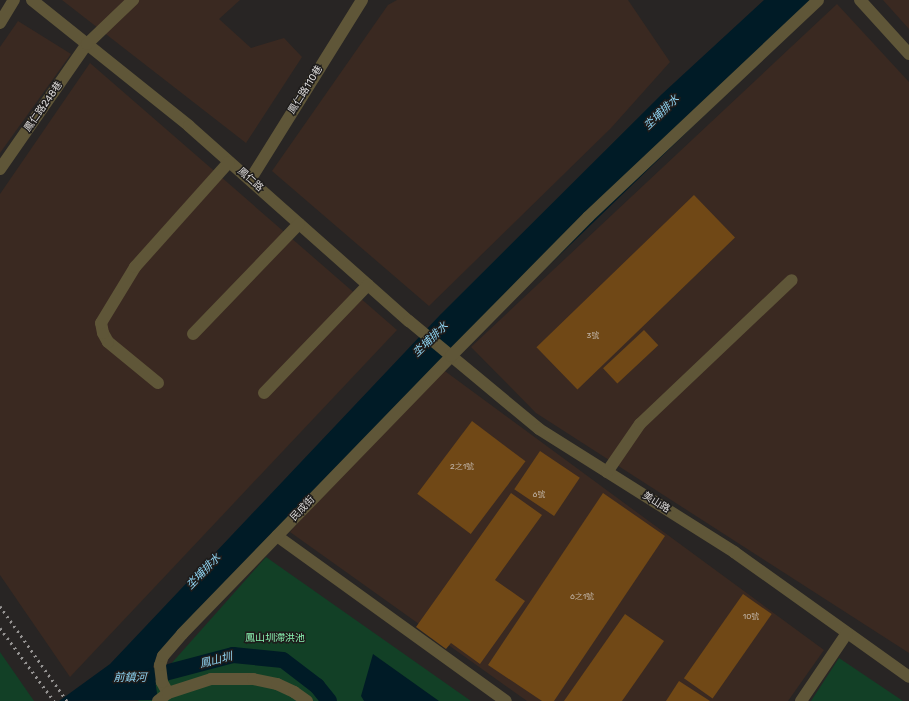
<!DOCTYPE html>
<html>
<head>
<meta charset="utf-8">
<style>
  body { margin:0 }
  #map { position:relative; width:909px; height:701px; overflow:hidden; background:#282524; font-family:Rubik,"Noto Sans TC",sans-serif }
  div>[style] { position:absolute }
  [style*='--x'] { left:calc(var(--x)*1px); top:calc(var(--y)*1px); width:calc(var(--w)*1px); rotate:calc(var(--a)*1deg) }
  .industrial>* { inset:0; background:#3a2921 }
  .green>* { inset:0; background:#124026 }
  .water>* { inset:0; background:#001b26 }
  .canal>* { height:16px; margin:-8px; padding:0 8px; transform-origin:8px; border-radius:8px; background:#001b26 }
  .building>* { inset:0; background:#704816; transform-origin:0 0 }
  .minor>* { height:12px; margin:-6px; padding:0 6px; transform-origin:6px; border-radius:6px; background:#5f5638 }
  .rail>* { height:3px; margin-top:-1.5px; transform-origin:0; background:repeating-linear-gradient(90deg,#959392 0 2px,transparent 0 6px) }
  span { translate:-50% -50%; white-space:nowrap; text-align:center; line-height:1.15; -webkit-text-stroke:3px #1e1c1b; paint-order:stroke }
  .number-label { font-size:8px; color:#c0b4a7 }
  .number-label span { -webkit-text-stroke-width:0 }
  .street-label { font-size:10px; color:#dad8d7 }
  .park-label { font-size:10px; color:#8af2b1 }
  .water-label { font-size:11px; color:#8fd4f2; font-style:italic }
</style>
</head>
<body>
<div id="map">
  <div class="industrial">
    <i style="clip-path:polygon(62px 0,240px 0,219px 19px,251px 48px,284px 38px,302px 57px,246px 143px)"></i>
    <i style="clip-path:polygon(397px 0,628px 0,670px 62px,611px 128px,429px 306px,272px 171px,388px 5px)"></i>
    <i style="clip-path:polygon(883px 0,909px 0,909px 29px)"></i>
    <i style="clip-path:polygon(837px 4px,909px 82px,909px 653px,536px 413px,471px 347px)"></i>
    <i style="clip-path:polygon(18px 21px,71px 54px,0 153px,0 47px)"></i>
    <i style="clip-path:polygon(90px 63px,397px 330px,70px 677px,0 575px,0 194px)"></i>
    <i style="clip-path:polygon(438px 366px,824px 650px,788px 701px,527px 701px,290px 532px)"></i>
  </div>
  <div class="green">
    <i style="clip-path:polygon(266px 557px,471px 701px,138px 701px)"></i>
    <i style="clip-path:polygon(0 652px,34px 701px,0 701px)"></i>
    <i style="clip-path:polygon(839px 658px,903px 701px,811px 701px)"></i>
  </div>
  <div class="water">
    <i style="clip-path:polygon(764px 0,824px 0,430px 380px,153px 666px,158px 700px,59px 701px,110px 664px,440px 315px,662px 94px)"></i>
    <i style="clip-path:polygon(373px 654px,439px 701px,364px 701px,361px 696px)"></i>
  </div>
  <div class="canal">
    <i style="--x:146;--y:678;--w:90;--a:-14.8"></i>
    <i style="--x:233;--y:655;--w:50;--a:5.7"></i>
    <i style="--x:283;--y:660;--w:43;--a:37.4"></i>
    <i style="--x:317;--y:686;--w:19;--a:51"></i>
  </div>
  <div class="building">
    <i style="left:694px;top:195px;width:59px;height:219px;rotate:46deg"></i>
    <i style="left:644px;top:330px;width:21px;height:56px;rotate:47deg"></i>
    <i style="left:472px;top:421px;width:67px;height:91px;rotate:37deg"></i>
    <i style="left:540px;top:451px;width:48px;height:46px;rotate:34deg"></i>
    <i style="clip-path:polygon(511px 493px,542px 515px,495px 580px,525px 601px,480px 664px,451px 643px,446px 649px,416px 627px)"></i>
    <i style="clip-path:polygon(603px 493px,665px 536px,554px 701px,542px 701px,488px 665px)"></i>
    <i style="left:743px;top:594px;width:35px;height:103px;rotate:35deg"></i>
    <i style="clip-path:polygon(625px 614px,664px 641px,622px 701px,564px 701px)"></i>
    <i style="clip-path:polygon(679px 681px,710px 701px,666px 701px)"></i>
  </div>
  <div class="minor">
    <i style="--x:32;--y:0;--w:201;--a:38.7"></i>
    <i style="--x:189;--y:126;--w:294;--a:41.6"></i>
    <i style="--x:409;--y:321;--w:169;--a:39.7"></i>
    <i style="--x:539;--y:429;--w:231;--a:32.2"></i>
    <i style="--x:734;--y:552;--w:215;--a:35.5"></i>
    <i style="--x:860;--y:0;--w:73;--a:47.8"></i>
    <i style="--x:0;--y:23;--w:27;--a:-59"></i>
    <i style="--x:0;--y:169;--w:152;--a:-55.2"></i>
    <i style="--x:87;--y:44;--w:64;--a:-43.7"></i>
    <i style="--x:250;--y:180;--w:212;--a:-58.1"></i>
    <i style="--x:193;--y:334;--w:153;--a:-46.1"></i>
    <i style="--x:158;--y:383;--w:65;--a:-140.6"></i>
    <i style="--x:108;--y:342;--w:10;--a:-119"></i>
    <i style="--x:103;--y:333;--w:10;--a:-101"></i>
    <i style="--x:101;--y:323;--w:66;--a:-58.7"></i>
    <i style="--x:135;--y:267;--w:141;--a:-48.2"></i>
    <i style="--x:264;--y:393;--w:150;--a:-46.1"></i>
    <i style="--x:607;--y:472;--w:58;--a:-55.5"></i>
    <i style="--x:640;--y:424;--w:209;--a:-43.5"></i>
    <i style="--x:277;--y:536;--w:282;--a:35.8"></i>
    <i style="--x:168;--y:693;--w:13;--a:-119"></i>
    <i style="--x:162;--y:682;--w:17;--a:-97"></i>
    <i style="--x:160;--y:665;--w:9;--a:-72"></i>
    <i style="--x:163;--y:656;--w:29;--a:-49"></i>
    <i style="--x:182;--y:634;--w:387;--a:-45.9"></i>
    <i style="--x:451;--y:356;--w:195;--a:-45.4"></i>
    <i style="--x:588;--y:217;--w:316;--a:-43.3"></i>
    <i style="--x:158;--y:701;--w:13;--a:-39"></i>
    <i style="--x:168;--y:693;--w:45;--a:-18"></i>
    <i style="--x:211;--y:679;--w:42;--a:0"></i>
    <i style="--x:253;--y:679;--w:25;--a:12"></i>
    <i style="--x:277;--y:684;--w:19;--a:25"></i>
    <i style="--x:294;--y:692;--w:16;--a:35"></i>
    <i style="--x:801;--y:701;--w:82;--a:-55.9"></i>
  </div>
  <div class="rail">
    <i style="--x:0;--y:606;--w:116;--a:54.8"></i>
    <i style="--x:0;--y:628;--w:91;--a:53.5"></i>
  </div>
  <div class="number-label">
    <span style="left:593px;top:336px">3號</span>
    <span style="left:462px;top:467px">2之1號</span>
    <span style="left:539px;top:495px">6號</span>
    <span style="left:582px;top:597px">6之1號</span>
    <span style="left:751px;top:617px">10號</span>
  </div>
  <div class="street-label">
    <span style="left:306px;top:90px;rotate:-58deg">鳳仁路110巷</span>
    <span style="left:44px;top:107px;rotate:-55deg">鳳仁路248巷</span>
    <span style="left:250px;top:180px;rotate:42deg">鳳仁路</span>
    <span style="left:656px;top:503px;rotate:32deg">美山路</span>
    <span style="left:303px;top:509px;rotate:-46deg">民成街</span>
  </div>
  <div class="park-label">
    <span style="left:275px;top:639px">鳳山圳滯洪池</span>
  </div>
  <div class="water-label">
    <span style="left:662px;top:113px;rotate:-44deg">坔埔排水</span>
    <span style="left:431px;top:340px;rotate:-44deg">坔埔排水</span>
    <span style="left:204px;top:572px;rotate:-46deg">坔埔排水</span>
    <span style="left:216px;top:661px;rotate:-14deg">鳳山圳</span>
    <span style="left:130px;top:678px">前鎮河</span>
  </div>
</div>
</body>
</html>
